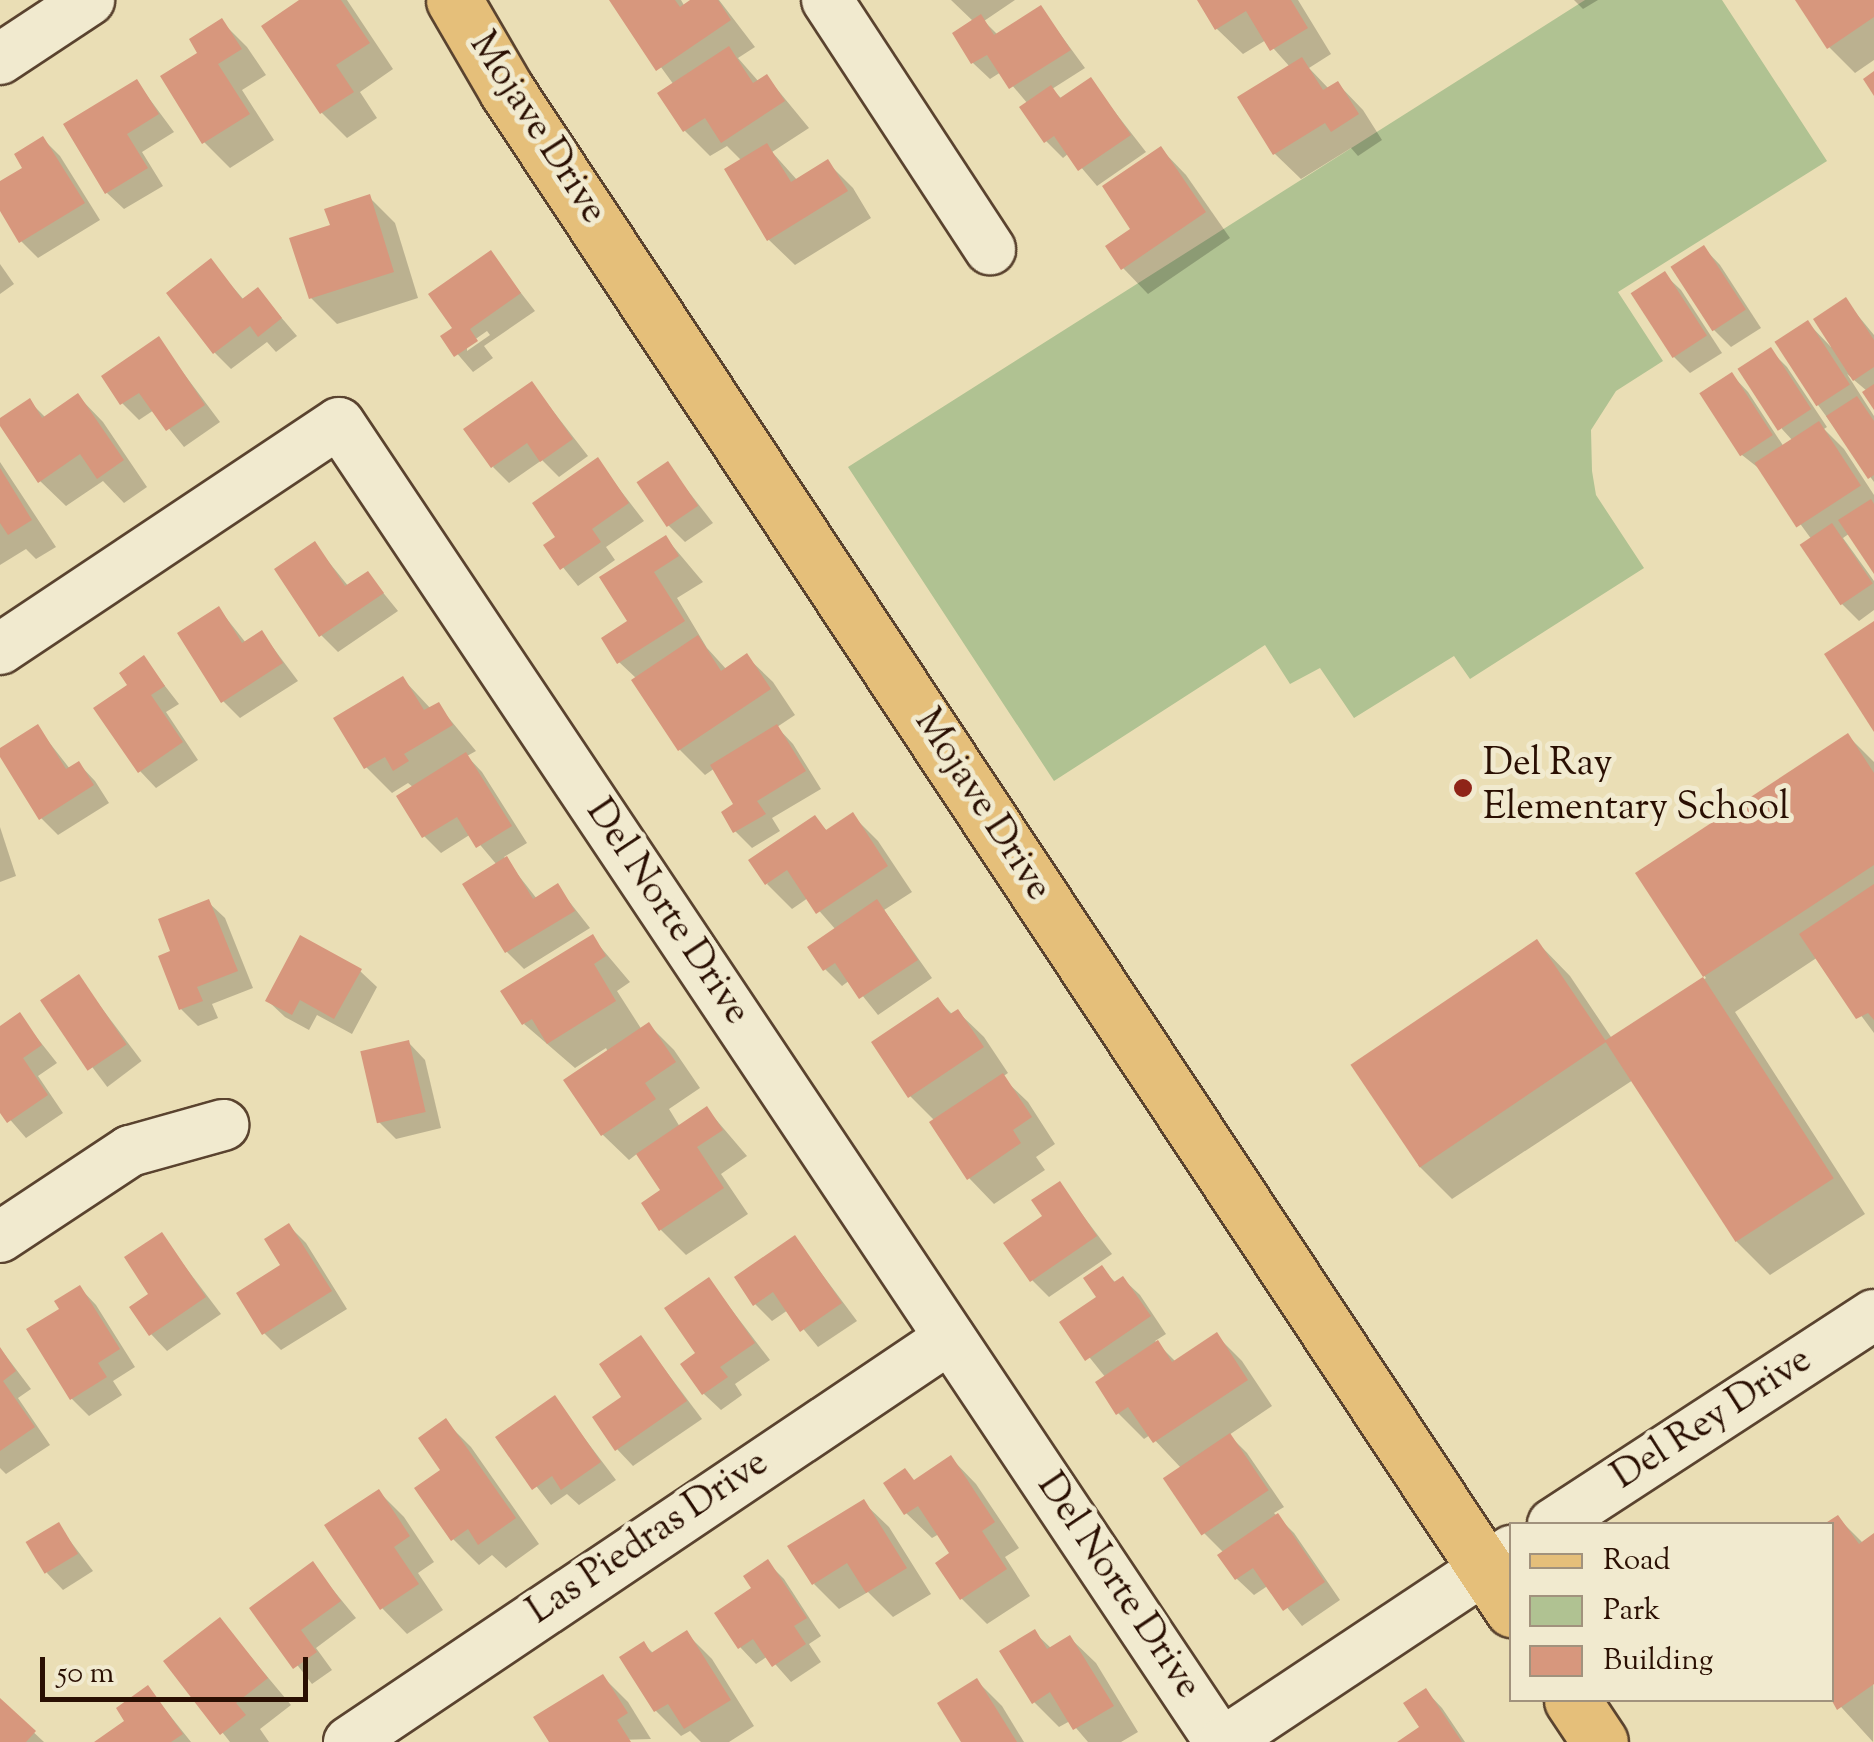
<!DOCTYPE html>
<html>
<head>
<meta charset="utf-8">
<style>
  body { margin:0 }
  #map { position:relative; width:1874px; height:1742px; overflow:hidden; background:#eadeb5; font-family:"Sorts Mill Goudy",serif }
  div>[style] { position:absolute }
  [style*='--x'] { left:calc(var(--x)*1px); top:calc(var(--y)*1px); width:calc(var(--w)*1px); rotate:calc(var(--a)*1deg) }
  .green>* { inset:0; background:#b0c292 }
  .shadow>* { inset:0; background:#0003; transform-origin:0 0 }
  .building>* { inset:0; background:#d7977d; transform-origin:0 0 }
  .roads { filter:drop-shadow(2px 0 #5a432f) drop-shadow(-2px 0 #5a432f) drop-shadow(0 2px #5a432f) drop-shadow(0 -2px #5a432f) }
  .minor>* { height:50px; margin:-25px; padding:0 25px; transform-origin:25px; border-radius:25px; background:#f1eacf }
  .major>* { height:55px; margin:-27.5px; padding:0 27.5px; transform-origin:27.5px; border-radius:27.5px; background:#e5bf7a }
  .dots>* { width:28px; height:28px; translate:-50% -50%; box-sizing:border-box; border:5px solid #f1eacf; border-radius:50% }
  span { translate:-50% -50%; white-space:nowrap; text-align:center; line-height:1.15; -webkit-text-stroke:10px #f1eacf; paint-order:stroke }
  .street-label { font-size:38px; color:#2a0f02 }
  .poi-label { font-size:38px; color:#2a0f02 }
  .left { translate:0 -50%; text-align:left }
  .legend { position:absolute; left:1509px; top:1522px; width:325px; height:180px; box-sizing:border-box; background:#f1eacf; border:2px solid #a1927d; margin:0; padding:12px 18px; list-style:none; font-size:30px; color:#2a0f02 }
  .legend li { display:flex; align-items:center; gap:20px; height:50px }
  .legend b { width:50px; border:2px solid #a1927d }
  .scale { position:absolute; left:40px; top:1657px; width:268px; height:45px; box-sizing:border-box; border:5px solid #2a0f02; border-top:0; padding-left:12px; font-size:30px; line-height:35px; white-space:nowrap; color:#2a0f02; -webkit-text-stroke:8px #f1eacf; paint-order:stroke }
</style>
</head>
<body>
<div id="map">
  <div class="green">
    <i style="clip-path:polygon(1585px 0,1722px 0,1827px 161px,1618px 292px,1663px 361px,1616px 391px,1591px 430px,1592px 471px,1596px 495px,1644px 568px,1470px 679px,1454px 656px,1354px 718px,1320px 668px,1290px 684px,1265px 645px,1054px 781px,848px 467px)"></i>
  </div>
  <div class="shadow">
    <i style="clip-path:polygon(304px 0,347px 0,393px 69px,360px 92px,377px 118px,347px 138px,322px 113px)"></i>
    <i style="clip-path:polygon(612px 0,681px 0,685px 7px,695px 0,719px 0,755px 47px,738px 58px,759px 82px,767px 77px,809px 128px,772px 152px,798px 181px,827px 162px,853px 188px,871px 218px,795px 265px,769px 240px,727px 170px,742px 161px,727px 146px,710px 156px,685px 131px,674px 85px)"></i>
    <i style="clip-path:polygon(951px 0,1015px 0,984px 21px,998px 35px,1041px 8px,1085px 68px,1052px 89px,1062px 99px,1090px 80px,1146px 152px,1097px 186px,1069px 153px,1063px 158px,1046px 141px,1028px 104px,1001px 72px,990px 79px,973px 63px,974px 22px)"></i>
    <i style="clip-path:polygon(1200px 0,1298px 0,1331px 54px,1309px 68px,1329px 89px,1338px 84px,1363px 110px,1382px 140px,1358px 156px,1351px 148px,1301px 179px,1275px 154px,1241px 98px,1290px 67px,1266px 40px,1243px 54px,1217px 29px)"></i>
    <i style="clip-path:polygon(1574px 0,1598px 0,1583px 9px)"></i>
    <i style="clip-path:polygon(1798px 0,1874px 0,1874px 60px,1855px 73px,1829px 47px)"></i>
    <i style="clip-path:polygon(222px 22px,247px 47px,266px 75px,242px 90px,274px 140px,230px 168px,204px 142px,201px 53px)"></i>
    <i style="clip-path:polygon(137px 82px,174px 132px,142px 152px,163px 186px,124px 209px,107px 193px)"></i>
    <i style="clip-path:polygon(43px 139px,60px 156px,100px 220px,38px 258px,21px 241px,0 207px,0 184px,25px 169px)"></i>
    <i style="clip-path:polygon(1161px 149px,1186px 175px,1230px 238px,1148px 294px,1123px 268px)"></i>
    <i style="clip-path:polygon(369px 197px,395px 223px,418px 298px,337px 324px,311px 298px,333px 227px)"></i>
    <i style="clip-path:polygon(1704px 248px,1720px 265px,1761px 328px,1731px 347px,1714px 330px)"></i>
    <i style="clip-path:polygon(evenodd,490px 253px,535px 311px,484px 346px,493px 358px,473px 372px,443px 337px,455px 329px,490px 253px,487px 331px,490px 335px,467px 351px,467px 345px,487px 331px)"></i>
    <i style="clip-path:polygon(211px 262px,244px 300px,258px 290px,297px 336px,276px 352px,267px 342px,231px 369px,215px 353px)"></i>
    <i style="clip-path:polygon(0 264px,14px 284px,0 294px)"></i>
    <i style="clip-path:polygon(1664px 274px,1681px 290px,1722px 353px,1690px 373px,1674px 357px)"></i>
    <i style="clip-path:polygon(1846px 301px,1874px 335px,1874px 406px,1867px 391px,1847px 374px,1874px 416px,1874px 482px,1818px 405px,1808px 323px,1831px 347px)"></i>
    <i style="clip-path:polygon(158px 339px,220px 422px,184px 447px,154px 410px,139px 420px,122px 403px)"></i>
    <i style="clip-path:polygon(1770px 350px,1787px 367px,1827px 427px,1824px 429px,1844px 449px,1874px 495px,1874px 569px,1850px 533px,1843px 538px,1874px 581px,1874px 610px,1859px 621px,1842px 604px,1803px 545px,1812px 540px,1761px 470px,1742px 455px,1732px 375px,1748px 392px,1784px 447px,1793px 441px,1782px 429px)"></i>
    <i style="clip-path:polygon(532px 384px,588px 456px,559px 477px,542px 460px,509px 483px,493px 467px)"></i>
    <i style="clip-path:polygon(78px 396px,103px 422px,147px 487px,124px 503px,103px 481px,66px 506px,40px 481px,0 421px,30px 402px,46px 418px)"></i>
    <i style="clip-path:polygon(597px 460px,644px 521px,606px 547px,615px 560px,578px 586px,546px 546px,559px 537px)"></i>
    <i style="clip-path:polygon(0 462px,56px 547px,36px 559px,26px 549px,0 565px)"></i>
    <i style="clip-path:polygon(667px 464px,713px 523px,685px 542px,668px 525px)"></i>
    <i style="clip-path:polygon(666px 538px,703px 582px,677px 598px,707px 648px,727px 670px,747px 657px,773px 682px,795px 715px,777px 727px,793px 744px,821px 789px,772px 818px,780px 831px,752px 848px,735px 831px,737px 805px,715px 768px,705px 775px,680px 750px,637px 679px,619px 662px,630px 622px)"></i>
    <i style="clip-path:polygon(315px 545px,349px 587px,368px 574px,398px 611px,338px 652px,321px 635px)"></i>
    <i style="clip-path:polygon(219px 609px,246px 643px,262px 633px,298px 681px,240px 718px,223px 701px)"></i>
    <i style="clip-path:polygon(144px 659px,179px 704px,166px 712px,198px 760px,156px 788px,140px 771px,131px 686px)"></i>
    <i style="clip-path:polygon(403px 679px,431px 709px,438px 705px,476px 751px,467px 756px,482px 772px,527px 843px,504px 857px,537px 899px,557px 886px,590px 928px,524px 969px,507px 952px,466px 885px,497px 865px,471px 834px,441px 853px,424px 836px,414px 788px,408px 783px,392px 793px,366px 767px)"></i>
    <i style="clip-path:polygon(38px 728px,70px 769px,79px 764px,95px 781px,109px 803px,58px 835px,41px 818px,0 753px)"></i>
    <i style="clip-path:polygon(1848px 736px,1874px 762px,1874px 1033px,1818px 957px,1735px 1012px,1865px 1214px,1770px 1275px,1737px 1242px,1633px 1080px,1452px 1199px,1418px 1165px,1537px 942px,1570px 976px,1613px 1040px,1706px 978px,1638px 874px)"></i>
    <i style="clip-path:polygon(853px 816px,878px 841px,912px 892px,884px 910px,932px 978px,878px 1015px,850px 980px,842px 986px,825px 969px,836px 930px,808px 898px,792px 909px,767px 884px,815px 818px,828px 832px)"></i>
    <i style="clip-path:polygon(0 827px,16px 876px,0 882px)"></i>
    <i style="clip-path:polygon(208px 902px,225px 918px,253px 988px,212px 1004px,218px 1018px,198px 1026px,181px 1009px,174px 952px)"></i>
    <i style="clip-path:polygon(592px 937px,630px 982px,617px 991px,642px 1030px,649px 1025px,674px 1050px,700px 1088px,669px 1109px,680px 1127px,707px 1109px,747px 1156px,721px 1174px,748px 1214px,686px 1255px,661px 1230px,663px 1191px,638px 1153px,629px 1160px,603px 1135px,566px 1081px,608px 1052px,606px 1048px,575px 1068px,524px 1024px)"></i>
    <i style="clip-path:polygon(360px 971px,377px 987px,352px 1034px,317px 1015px,309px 1030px,285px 1017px,268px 1001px)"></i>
    <i style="left:79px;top:978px;width:104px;height:43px;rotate:53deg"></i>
    <i style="clip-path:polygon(938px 1000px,953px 1015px,958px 1012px,984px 1037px,1008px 1073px,1002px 1077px,1028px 1102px,1055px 1144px,1036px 1157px,1045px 1170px,994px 1204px,969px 1178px,935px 1121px,910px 1096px)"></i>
    <i style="clip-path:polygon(19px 1015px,57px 1063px,38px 1076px,63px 1113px,26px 1138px,0 1108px,0 1029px)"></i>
    <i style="clip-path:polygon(409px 1043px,425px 1060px,441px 1128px,396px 1139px,379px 1122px)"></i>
    <i style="clip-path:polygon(1059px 1184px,1112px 1254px,1049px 1297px,1032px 1280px,1046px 1217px)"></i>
    <i style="clip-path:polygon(289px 1226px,306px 1243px,347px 1309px,281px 1350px,264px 1333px,284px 1265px)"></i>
    <i style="clip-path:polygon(161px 1235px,221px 1314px,167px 1351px,151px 1334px)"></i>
    <i style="clip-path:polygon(795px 1238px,857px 1321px,818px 1347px,788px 1310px,772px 1321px,755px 1304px)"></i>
    <i style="clip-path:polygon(1102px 1269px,1116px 1283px,1123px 1279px,1140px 1295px,1166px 1334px,1155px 1341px,1176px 1362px,1216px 1335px,1242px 1361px,1272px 1406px,1229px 1435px,1247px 1453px,1284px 1507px,1274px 1513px,1294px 1533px,1340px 1600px,1302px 1626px,1269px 1585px,1254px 1595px,1237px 1579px,1224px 1553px,1204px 1533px,1182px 1469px,1150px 1435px,1144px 1439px,1118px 1413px,1106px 1378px,1062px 1323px,1100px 1297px)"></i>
    <i style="clip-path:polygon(709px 1280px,770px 1360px,735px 1384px,742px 1395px,721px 1410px,704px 1394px,699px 1354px)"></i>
    <i style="clip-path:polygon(80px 1288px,96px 1305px,135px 1367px,113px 1381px,122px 1395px,89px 1416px,72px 1399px,29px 1330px,63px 1309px)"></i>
    <i style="clip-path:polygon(641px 1338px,702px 1419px,633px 1466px,617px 1449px)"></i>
    <i style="clip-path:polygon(0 1348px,31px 1389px,18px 1398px,50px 1445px,6px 1474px,0 1468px)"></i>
    <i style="clip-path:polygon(554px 1398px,616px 1480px,579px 1505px,567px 1494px,551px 1505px,498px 1437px)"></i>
    <i style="clip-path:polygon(446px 1422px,471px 1447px,539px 1544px,506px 1568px,492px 1555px,479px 1565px,453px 1539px,444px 1471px)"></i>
    <i style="clip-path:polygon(951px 1458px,976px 1484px,1019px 1548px,1005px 1557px,1030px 1596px,987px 1624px,962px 1599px,939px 1563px,953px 1554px,939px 1534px,932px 1538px,906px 1513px,915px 1482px)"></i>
    <i style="clip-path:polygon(379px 1492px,404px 1517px,434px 1562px,418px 1573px,443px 1610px,407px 1634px,382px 1608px)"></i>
    <i style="clip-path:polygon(863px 1502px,889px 1527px,931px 1594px,893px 1617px,868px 1592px,839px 1609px,814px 1584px)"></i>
    <i style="clip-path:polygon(1838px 1518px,1863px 1543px,1874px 1536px,1873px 1742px,1832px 1697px,1829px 1524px)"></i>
    <i style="clip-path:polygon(58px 1525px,93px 1571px,63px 1590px,47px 1573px)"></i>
    <i style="clip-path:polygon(767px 1562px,784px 1579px,821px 1636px,809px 1644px,821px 1662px,791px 1682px,768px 1656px,756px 1664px,740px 1647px,754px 1589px)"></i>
    <i style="clip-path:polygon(312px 1564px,356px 1618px,316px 1648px,332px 1670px,312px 1684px,253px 1608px)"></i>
    <i style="clip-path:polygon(220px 1620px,291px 1705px,260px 1729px,269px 1742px,230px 1742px,166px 1661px)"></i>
    <i style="clip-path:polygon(1034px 1632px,1052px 1649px,1070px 1638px,1096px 1663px,1138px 1732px,1121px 1742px,1088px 1742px,1070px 1721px,1059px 1727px,1034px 1702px)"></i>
    <i style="clip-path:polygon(686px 1633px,712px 1659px,754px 1726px,729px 1742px,701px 1742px,690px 1731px,681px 1736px,656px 1711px,644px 1644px,654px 1654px)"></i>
    <i style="clip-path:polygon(603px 1677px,628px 1702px,651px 1739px,552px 1742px)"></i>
    <i style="clip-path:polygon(977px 1681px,1002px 1706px,1024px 1742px,964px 1742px)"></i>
    <i style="clip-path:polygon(148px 1688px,191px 1742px,98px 1742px,127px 1722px)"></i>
    <i style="clip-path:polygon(1426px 1691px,1442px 1708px,1465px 1742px,1401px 1742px,1422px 1728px)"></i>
    <i style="clip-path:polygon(0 1701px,44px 1742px,0 1742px)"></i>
  </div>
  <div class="building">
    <i style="clip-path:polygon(299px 0,341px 0,370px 43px,336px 65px,354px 92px,320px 114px,261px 26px)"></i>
    <i style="clip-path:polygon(609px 0,675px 0,680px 7px,690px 0,718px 0,731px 20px,656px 71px)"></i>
    <i style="clip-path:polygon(1197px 0,1291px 0,1308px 28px,1270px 51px,1246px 11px,1215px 30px)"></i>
    <i style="clip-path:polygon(1795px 0,1874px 0,1874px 17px,1827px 49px)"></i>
    <i style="clip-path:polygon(1041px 5px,1071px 50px,1009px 89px,987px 55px,971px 64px,952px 33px,981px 14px,994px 35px)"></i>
    <i style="clip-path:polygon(222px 18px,242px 49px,218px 64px,250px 114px,202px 144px,160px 76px,197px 53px,189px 39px)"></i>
    <i style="clip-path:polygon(729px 46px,753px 83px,767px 74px,785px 101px,721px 143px,705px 118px,683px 132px,657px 93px)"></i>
    <i style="clip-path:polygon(1302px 57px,1323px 90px,1338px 81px,1359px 114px,1331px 132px,1325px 123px,1273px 155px,1237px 97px)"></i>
    <i style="clip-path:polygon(1874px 71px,1874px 96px,1863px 79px)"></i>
    <i style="clip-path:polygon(1091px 77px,1131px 135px,1078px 171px,1054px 136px,1044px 143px,1019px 107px,1051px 85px,1060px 98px)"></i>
    <i style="clip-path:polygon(137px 79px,159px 114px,127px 134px,148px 168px,105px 194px,63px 124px)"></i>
    <i style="clip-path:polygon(43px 136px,85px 203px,19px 243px,0 211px,0 181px,22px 168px,14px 154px)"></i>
    <i style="clip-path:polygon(767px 143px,791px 182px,828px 159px,848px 191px,767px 241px,724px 169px)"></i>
    <i style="clip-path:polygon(1161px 146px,1206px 212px,1121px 270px,1105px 246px,1130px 229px,1102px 186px)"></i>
    <i style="clip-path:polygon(370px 194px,394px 272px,309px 299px,289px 238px,330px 225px,324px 209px)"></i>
    <i style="left:1704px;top:245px;width:77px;height:40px;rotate:57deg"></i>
    <i style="clip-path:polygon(491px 250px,521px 293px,470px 329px,478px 341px,454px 357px,440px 336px,452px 328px,428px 294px)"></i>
    <i style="clip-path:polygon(211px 258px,242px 299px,258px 287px,282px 318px,258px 337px,250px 326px,213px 354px,166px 293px)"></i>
    <i style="left:1665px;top:271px;width:77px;height:41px;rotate:57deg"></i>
    <i style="clip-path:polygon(1846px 297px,1874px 340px,1874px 367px,1853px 381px,1813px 319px)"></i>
    <i style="left:1808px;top:320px;width:77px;height:40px;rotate:57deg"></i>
    <i style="clip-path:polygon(159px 336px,205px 405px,166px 431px,139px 393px,120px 405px,101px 376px)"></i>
    <i style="left:1771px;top:347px;width:74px;height:40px;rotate:57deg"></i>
    <i style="left:1732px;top:372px;width:75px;height:39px;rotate:57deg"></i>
    <i style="clip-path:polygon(532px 381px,573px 439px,540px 462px,527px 443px,491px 468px,463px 429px)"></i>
    <i style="clip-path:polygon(1874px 384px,1874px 410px,1862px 392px)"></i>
    <i style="clip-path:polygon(78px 393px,124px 460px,97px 479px,80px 454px,38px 483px,0 426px,0 418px,30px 398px,42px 418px)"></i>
    <i style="clip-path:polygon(1857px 396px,1874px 421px,1874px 475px,1868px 479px,1826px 416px)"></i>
    <i style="left:1819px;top:421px;width:77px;height:77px;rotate:57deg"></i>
    <i style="clip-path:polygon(598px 457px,629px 503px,592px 529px,601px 542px,560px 570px,543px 545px,555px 537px,532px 503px)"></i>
    <i style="left:668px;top:461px;width:54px;height:38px;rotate:56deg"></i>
    <i style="clip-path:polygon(0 468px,32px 520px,8px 535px,0 523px)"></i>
    <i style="clip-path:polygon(1871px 499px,1874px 504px,1874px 574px,1838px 520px)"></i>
    <i style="left:1832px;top:523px;width:73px;height:39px;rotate:56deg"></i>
    <i style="clip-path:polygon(666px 535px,679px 556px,654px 572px,685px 621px,617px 664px,601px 638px,627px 621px,599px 577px)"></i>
    <i style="clip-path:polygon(315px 541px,345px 586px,368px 571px,384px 593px,319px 637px,274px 569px)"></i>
    <i style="clip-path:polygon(219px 606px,242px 643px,262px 630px,283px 663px,221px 703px,177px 633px)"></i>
    <i style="clip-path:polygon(1874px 621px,1874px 732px,1824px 654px)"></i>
    <i style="clip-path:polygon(698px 635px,721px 671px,747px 653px,771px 689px,678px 751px,631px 680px)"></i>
    <i style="clip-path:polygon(144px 655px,165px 686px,151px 695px,183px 742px,138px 773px,93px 708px,127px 685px,119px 673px)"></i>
    <i style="clip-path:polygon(403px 676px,424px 710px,439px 702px,453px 725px,404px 754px,409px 761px,393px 771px,385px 757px,364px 769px,333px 718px)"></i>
    <i style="clip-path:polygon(38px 724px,66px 769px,79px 761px,94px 785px,39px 820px,0 757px,0 748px)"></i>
    <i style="clip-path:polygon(777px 724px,806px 771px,757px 801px,766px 814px,733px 833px,721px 812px,733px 804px,710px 765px)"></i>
    <i style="clip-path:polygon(1848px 733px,1874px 773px,1874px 865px,1703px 977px,1635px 873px)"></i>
    <i style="clip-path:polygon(466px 752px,512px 826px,476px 848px,457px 817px,422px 838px,396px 796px)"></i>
    <i style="clip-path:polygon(853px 812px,888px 866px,816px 914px,787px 870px,765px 885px,748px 860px,815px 815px,826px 830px)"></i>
    <i style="clip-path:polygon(507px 856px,533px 899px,558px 883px,575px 911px,505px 953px,462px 884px)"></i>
    <i style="clip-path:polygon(1874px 884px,1874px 1020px,1868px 1013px,1856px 1019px,1799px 934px)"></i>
    <i style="clip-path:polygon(209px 899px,238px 971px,197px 987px,203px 1001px,179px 1010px,158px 956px,170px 951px,158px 919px)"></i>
    <i style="clip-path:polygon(877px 899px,918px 960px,859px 999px,835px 963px,823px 971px,807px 947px)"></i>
    <i style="clip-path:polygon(593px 934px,606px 956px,594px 964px,616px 1001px,547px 1044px,532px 1019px,522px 1025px,500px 991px)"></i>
    <i style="clip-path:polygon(300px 935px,362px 969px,334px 1019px,300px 1000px,292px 1015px,265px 1001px)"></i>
    <i style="left:1537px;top:939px;width:124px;height:225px;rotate:56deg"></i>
    <i style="left:79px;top:974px;width:85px;height:47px;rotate:56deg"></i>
    <i style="left:1703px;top:977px;width:240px;height:117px;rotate:57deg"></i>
    <i style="clip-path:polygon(938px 997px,950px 1014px,958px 1009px,984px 1047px,908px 1098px,871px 1042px)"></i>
    <i style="clip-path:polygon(20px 1012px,42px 1045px,23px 1058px,48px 1095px,7px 1123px,0 1113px,0 1026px)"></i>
    <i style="clip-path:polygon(649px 1022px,676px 1062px,645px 1083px,656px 1099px,601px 1136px,563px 1080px)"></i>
    <i style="left:409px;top:1040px;width:74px;height:50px;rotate:77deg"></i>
    <i style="clip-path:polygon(1003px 1073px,1032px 1117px,1013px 1130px,1021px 1143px,967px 1180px,929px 1122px)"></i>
    <i style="clip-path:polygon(707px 1106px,723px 1130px,697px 1147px,724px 1188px,659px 1231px,641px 1203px,660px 1190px,636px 1154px)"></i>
    <i style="clip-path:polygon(1060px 1181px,1097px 1236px,1030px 1282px,1003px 1243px,1042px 1216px,1031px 1200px)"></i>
    <i style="clip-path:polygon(289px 1223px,332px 1291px,262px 1335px,236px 1293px,280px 1265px,264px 1239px)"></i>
    <i style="clip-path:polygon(162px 1232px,206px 1297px,149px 1336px,129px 1307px,148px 1294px,124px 1257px)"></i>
    <i style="clip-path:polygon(795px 1235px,842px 1303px,800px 1332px,773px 1292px,753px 1306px,734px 1277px)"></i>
    <i style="clip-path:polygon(1102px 1265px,1114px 1282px,1123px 1276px,1151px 1316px,1085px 1361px,1059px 1322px,1096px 1297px,1083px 1278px)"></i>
    <i style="clip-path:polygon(709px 1277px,755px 1343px,720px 1367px,728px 1377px,702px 1395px,680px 1364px,695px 1353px,664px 1308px)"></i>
    <i style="clip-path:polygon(80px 1285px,120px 1349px,98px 1363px,107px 1377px,70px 1400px,26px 1329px,59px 1309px,54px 1301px)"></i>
    <i style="clip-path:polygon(1217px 1332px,1248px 1380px,1153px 1443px,1128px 1407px,1116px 1415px,1095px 1382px,1158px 1340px,1172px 1362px)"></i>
    <i style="clip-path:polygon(641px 1335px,687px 1401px,615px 1451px,592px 1417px,621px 1397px,599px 1364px)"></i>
    <i style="clip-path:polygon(0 1347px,16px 1371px,3px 1381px,35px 1427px,0 1451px)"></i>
    <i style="clip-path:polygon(555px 1395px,601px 1462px,561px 1490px,552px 1476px,532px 1490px,495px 1437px)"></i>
    <i style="clip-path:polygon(446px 1418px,516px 1518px,478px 1545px,468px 1529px,451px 1541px,414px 1488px,440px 1470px,418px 1438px)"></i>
    <i style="left:1230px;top:1433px;width:69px;height:81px;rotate:56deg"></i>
    <i style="clip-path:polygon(951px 1455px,995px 1522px,982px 1531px,1007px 1569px,960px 1600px,935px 1563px,949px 1553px,918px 1506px,904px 1515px,883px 1483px,905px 1468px,914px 1480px)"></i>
    <i style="clip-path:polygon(379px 1489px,410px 1536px,394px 1547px,419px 1584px,380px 1610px,324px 1525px)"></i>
    <i style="clip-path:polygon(864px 1499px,907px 1568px,866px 1593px,847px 1563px,812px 1585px,787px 1546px)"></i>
    <i style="clip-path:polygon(1278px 1513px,1325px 1582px,1283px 1611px,1253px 1568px,1235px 1580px,1217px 1555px)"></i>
    <i style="clip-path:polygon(1838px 1515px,1859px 1544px,1874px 1533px,1874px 1684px,1837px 1710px,1832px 1701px,1832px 1524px,1824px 1524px)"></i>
    <i style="left:59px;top:1522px;width:37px;height:39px;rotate:59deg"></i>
    <i style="clip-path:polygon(768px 1559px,807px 1618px,794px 1626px,806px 1644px,772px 1667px,753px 1639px,738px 1649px,714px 1613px,751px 1588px,743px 1576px)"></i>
    <i style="clip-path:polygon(313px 1561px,341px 1601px,301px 1630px,317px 1652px,293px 1669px,249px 1608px)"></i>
    <i style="clip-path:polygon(220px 1617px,268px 1678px,236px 1703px,246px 1715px,220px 1735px,163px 1661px)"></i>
    <i style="clip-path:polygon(1035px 1629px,1047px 1649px,1070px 1635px,1114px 1706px,1073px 1730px,1050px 1692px,1032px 1704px,999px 1651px)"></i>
    <i style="clip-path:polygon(687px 1630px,731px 1700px,684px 1729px,668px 1704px,654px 1712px,619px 1657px,644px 1641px,651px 1653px)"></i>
    <i style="clip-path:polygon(603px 1674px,628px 1713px,617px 1720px,631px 1742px,549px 1742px,533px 1717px)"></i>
    <i style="clip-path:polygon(977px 1678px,1017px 1742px,961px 1742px,937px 1703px)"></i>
    <i style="clip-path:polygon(148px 1685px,183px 1734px,171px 1742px,94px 1742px,124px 1721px,116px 1708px)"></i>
    <i style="clip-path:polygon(1426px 1688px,1462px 1742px,1397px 1742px,1419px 1727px,1403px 1703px)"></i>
    <i style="clip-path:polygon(0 1698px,36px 1731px,26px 1742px,0 1742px)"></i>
  </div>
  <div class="roads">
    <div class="minor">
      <i style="--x:827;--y:0;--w:298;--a:56.8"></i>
      <i style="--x:0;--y:59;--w:107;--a:-33.5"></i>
      <i style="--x:0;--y:649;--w:407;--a:-33.7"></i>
      <i style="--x:339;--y:423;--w:1586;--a:56.26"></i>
      <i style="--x:0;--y:1237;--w:156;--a:-33.5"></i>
      <i style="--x:130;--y:1151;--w:97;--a:-15.6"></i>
      <i style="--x:1553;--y:1524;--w:383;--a:-33.1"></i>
      <i style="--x:349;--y:1742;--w:724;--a:-33.91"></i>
      <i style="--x:1224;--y:1742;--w:346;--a:-33.6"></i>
    </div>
    <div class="major">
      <i style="--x:454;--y:0;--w:105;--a:59.8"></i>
      <i style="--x:507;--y:91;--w:1821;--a:56.49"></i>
      <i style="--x:1572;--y:1700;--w:50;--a:56.3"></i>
    </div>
  </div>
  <div class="dots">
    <i style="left:1463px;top:788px;background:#8f2418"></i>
  </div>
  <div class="street-label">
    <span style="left:536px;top:129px;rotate:57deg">Mojave Drive</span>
    <span style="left:981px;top:806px;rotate:57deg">Mojave Drive</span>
    <span style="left:666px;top:913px;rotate:56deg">Del Norte Drive</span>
    <span style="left:1713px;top:1420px;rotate:-33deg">Del Rey Drive</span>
    <span style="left:649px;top:1539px;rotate:-34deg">Las Piedras Drive</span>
    <span style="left:1117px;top:1587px;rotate:56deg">Del Norte Drive</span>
  </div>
  <div class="poi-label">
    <span class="left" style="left:1483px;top:788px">Del Ray<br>Elementary School</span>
  </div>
  <ul class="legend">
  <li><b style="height:12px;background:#e5bf7a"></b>Road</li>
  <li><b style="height:28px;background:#b0c292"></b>Park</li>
  <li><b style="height:28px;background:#d7977d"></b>Building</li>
  </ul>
  <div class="scale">50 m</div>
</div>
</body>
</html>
